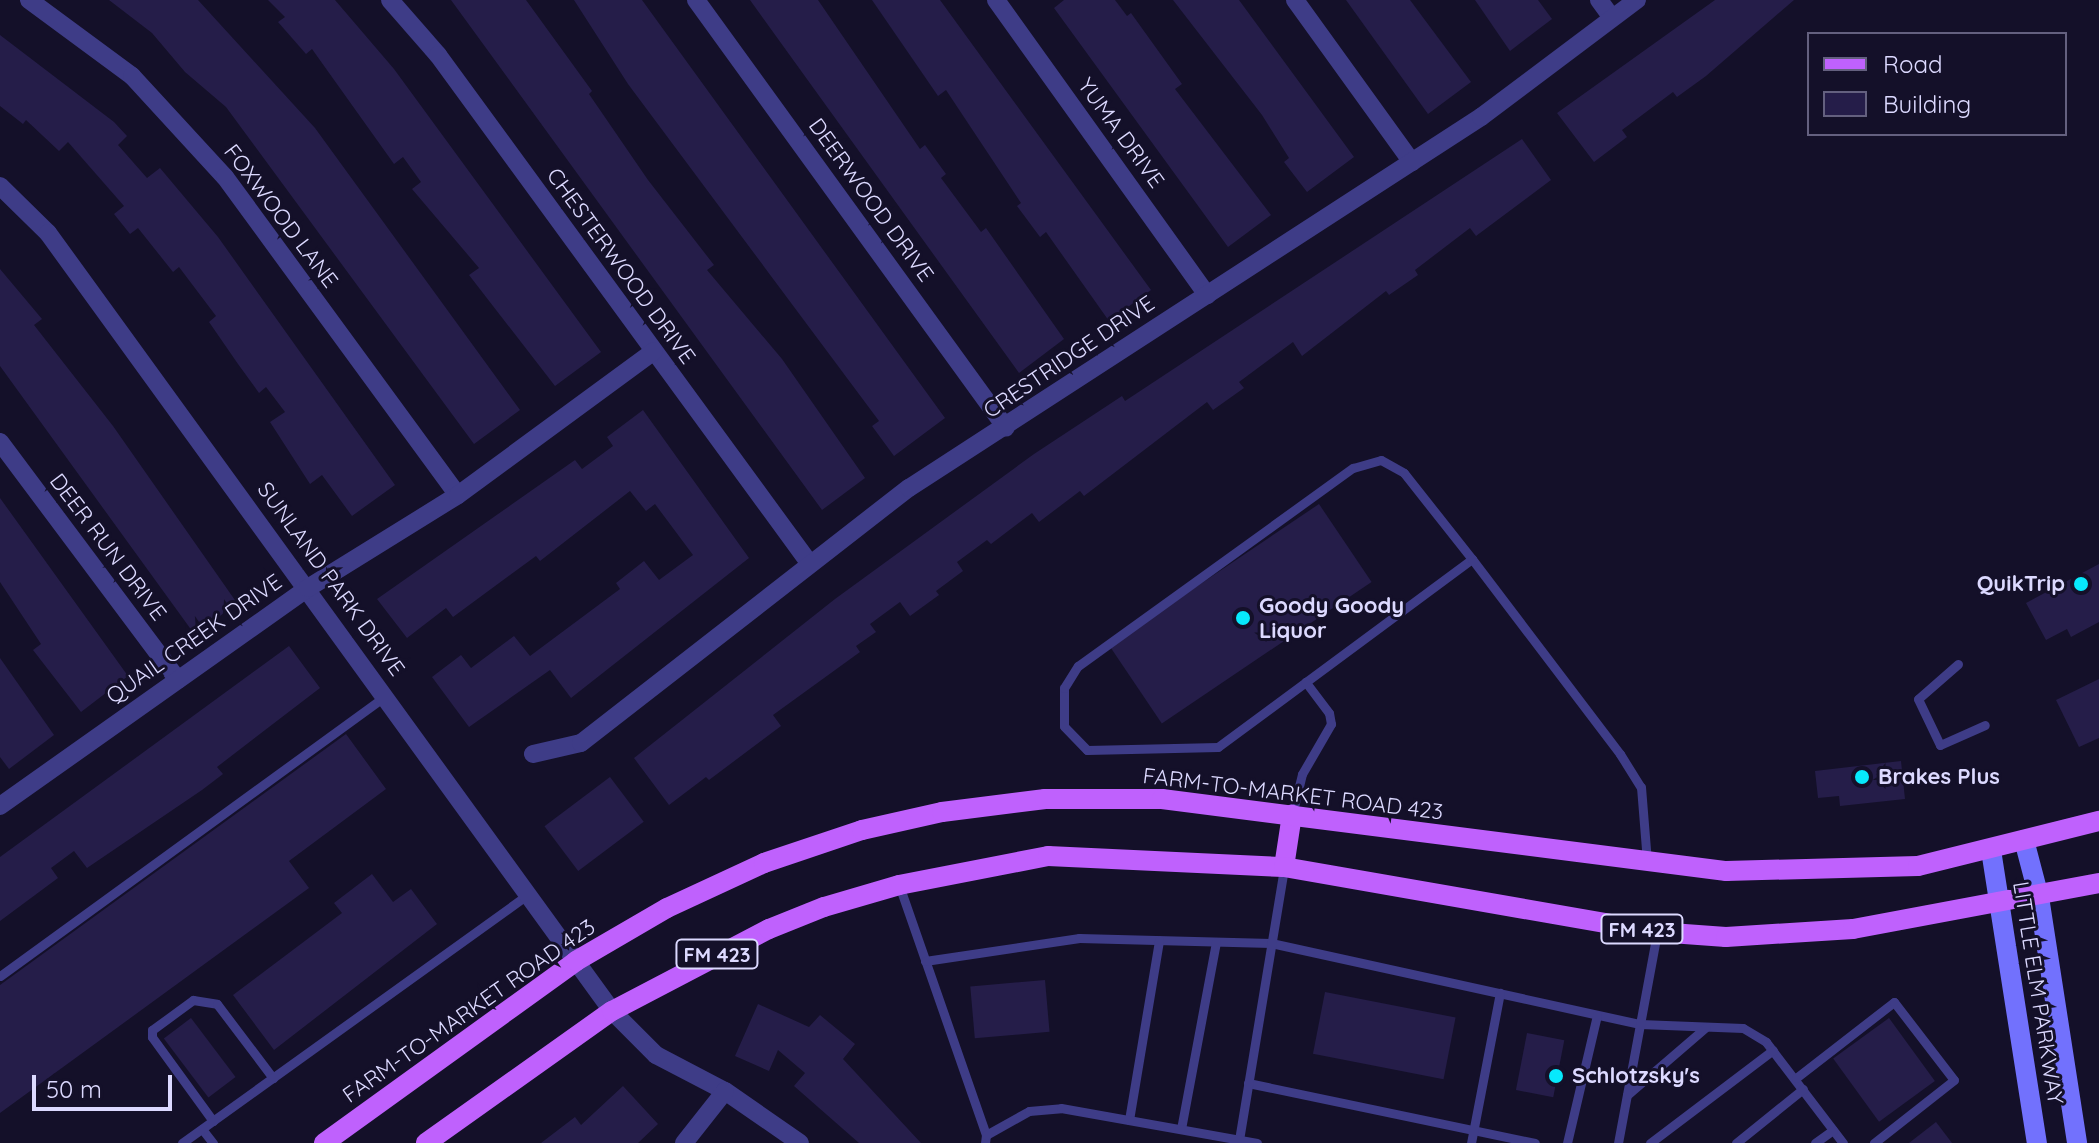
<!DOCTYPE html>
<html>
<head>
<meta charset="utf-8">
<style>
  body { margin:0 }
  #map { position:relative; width:2099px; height:1143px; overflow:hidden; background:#141029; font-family:Quicksand,sans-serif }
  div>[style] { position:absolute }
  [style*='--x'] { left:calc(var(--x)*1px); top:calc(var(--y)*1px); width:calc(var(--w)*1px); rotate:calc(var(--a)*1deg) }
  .building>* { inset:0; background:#251d49; transform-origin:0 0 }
  .lane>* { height:9px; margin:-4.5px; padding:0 4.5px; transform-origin:4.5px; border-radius:4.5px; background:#3e3c87 }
  .street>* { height:18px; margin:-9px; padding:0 9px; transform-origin:9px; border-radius:9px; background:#3e3c87 }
  .secondary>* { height:20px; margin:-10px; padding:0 10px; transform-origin:10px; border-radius:10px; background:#7271fd }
  .primary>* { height:20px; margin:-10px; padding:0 10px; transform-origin:10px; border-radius:10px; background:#bf61fd }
  .dots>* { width:22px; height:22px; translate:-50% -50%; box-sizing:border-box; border:4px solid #141029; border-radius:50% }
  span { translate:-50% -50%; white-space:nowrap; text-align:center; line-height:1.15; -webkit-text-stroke:6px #141029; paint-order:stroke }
  .shield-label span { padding:2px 6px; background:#141029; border:2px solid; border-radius:6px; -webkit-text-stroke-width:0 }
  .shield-label { font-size:20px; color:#dcd9ff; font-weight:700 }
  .street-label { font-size:22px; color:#dcd9ff }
  .poi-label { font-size:22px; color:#dcd9ff; font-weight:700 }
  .right { translate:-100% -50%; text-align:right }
  .left { translate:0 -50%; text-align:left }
  .legend { position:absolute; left:1807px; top:32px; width:260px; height:104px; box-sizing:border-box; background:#141029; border:2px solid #64607f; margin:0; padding:10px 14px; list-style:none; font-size:24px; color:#dcd9ff }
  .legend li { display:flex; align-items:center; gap:16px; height:40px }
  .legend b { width:40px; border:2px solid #64607f }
  .scale { position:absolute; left:32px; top:1075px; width:140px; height:36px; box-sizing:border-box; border:4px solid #dcd9ff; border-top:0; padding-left:10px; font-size:24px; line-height:28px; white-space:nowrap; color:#dcd9ff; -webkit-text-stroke:6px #141029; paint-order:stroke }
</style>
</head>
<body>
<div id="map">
  <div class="building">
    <i style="clip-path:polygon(109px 0,198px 0,315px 128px,520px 410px,474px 444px,226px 107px,185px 72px,152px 33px)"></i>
    <i style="clip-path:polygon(268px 0,335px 0,394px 69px,601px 352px,555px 386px,469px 275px,479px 268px,412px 189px,421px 182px,403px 157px,394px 164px,312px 49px,306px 54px,278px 22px,285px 17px)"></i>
    <i style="clip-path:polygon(451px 0,526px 0,592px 91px,589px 94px,648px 180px,714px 265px,707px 270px,782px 359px,865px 478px,822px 510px)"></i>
    <i style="clip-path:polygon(574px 0,642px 0,945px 418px,894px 456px,872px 426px,879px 421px,628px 84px)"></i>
    <i style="clip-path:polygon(750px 0,818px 0,920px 149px,925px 145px,946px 174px,941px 178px,981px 232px,986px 228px,1064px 339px,1019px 373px)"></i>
    <i style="clip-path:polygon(872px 0,940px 0,1151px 290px,1109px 321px,1046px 232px,1040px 237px,1017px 206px,1021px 203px,946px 90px,938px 96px)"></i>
    <i style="clip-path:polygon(1064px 0,1115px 0,1127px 16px,1131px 13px,1182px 84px,1175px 89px,1271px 215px,1228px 247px,1054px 8px)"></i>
    <i style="clip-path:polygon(1173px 0,1239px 0,1354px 157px,1307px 192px,1284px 162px,1289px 158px,1262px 115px)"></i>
    <i style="clip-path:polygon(1346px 0,1410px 0,1471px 82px,1428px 114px)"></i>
    <i style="clip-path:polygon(1475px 0,1538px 0,1552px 19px,1510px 51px)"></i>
    <i style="clip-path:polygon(1715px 0,1794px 0,1706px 76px,1677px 97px,1673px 92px,1622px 130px,1627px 137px,1594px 162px,1557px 113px)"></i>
    <i style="clip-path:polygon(0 35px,114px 122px,127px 136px,118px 145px,147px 178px,160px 168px,218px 237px,395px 485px,352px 516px,322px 475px,310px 484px,270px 422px,285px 412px,266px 387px,259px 393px,238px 364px,209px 322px,216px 316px,179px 267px,173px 272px,138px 228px,130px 234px,114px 214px,124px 206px,68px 142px,59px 151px,26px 120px,23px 124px,0 106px)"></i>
    <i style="clip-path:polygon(1522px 139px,1551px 180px,1476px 236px,1470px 228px,1415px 270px,1418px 275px,1389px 295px,1386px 291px,1302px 356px,1293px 342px,1239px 382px,1244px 388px,1213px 410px,1207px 402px,1084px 496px,1080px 491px,1039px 522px,1032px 513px,991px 544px,987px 540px,957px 562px,963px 571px,936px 591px,939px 595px,910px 616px,900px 602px,870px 624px,876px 632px,856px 646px,860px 652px,773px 715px,781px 726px,709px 780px,706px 777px,669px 805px,634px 758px,835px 599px,1034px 454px,1122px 396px,1125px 401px)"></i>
    <i style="clip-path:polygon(0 269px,42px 319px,34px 325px,113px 426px,237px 603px,195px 635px,0 366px)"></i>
    <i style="clip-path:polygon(643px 410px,749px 558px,571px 698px,550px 670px,469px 727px,432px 677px,461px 655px,471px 668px,514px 636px,530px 656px,620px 589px,616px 583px,644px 561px,659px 580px,693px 555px,655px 504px,646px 511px,630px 491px,540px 561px,536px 556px,453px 617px,446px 608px,407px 638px,377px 599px,575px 460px,582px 469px,613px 446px,607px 437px)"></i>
    <i style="clip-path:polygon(0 498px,128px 676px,81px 712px,33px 650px,41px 644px,0 582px)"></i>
    <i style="left:1319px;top:504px;width:94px;height:253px;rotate:56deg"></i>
    <i style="clip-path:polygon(2099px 564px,2099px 622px,2071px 637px,2067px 629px,2046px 640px,2026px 603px)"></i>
    <i style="clip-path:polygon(289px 646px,320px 688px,217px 767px,223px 774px,202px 790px,87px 868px,74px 851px,51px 868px,58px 878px,0 921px,0 857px)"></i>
    <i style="clip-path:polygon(0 658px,54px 735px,9px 769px,0 757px)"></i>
    <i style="clip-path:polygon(2099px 679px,2099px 738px,2079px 747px,2056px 700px)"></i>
    <i style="clip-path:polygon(346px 734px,386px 789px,289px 861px,309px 888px,0 1113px,0 985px)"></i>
    <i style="clip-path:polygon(1901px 761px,1905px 799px,1840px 806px,1839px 796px,1818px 798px,1815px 771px)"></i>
    <i style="left:610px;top:777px;width:56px;height:82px;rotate:53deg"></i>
    <i style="clip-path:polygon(372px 874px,393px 902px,411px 889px,437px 924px,274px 1050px,233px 995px,342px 913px,334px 903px)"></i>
    <i style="left:1045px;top:980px;width:52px;height:75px;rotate:85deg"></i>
    <i style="left:1325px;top:992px;width:133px;height:63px;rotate:11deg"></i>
    <i style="clip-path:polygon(758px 1004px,809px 1027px,820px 1015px,855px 1044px,843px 1059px,921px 1143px,859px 1143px,794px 1086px,805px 1073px,778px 1050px,769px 1071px,735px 1056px)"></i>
    <i style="left:191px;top:1018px;width:74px;height:34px;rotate:53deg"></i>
    <i style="left:1889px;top:1018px;width:78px;height:69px;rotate:54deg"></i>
    <i style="left:1527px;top:1033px;width:38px;height:58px;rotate:11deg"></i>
    <i style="clip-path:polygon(623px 1086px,658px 1124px,638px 1143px,541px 1143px,575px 1117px,581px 1125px)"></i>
    <i style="clip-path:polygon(1936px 1122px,1952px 1143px,1909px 1143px)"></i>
  </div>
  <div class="lane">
    <i style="--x:1472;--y:559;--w:316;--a:143.5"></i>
    <i style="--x:1218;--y:747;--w:131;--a:178.7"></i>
    <i style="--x:1087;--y:750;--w:33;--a:-134"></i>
    <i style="--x:1064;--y:726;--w:38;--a:-90"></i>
    <i style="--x:1064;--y:688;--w:26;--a:-58"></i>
    <i style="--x:1078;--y:666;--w:339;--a:-35.8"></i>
    <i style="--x:1353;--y:468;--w:29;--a:-16"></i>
    <i style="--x:1381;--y:460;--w:26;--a:29"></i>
    <i style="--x:1404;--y:473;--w:110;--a:51.7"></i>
    <i style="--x:1472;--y:559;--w:245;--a:52.8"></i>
    <i style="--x:1620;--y:754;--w:39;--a:58"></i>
    <i style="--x:1641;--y:787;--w:74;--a:85.4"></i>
    <i style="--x:1958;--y:664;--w:53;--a:138.8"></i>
    <i style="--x:1918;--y:699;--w:51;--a:64.4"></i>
    <i style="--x:1940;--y:745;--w:49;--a:-24"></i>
    <i style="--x:1292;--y:815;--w:42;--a:-76.3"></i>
    <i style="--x:1302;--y:774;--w:58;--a:-59.9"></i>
    <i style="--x:1331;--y:724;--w:11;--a:-100"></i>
    <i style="--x:1329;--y:713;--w:39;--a:-127"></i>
    <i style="--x:899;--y:885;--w:265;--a:70.8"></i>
    <i style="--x:925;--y:961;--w:156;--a:-8.5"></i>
    <i style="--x:1079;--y:938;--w:192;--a:1.5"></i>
    <i style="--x:1271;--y:943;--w:378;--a:12.4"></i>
    <i style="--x:1640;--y:1024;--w:103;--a:2.2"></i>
    <i style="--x:1743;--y:1028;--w:27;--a:31"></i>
    <i style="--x:1766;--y:1042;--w:127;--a:52.7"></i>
    <i style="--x:0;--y:976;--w:477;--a:-36"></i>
    <i style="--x:1796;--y:1078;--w:124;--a:-37.8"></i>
    <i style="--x:1894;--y:1002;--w:98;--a:52.4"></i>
    <i style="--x:1954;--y:1080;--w:102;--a:141.8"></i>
    <i style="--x:1248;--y:1083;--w:293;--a:11.8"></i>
    <i style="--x:1627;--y:1095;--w:104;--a:-40.7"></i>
    <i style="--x:1129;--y:1120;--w:182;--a:-80.5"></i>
    <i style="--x:213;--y:1121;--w:104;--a:-126"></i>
    <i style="--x:152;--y:1037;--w:7;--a:-90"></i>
    <i style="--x:152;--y:1030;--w:51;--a:-36.2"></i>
    <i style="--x:193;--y:1000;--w:24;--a:9"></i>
    <i style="--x:217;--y:1004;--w:93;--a:52.9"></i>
    <i style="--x:202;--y:1129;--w:18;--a:52"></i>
    <i style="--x:1181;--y:1129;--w:190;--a:-79.4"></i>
    <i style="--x:1239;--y:1140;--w:277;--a:-80.6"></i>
    <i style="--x:182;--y:1143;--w:426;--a:-35.7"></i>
    <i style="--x:985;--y:1143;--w:8;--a:-83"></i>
    <i style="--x:986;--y:1135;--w:49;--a:-29.2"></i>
    <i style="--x:1029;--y:1111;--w:32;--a:-5"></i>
    <i style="--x:1061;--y:1108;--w:199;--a:10.1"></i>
    <i style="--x:1471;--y:1143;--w:153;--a:-79.1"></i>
    <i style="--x:1567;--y:1143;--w:131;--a:-76.8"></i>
    <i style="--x:1618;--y:1143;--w:215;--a:-79.5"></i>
    <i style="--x:1650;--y:1143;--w:154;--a:-37.1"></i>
    <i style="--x:1736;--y:1143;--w:86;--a:-38.9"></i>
    <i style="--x:1815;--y:1143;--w:22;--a:-36"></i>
  </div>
  <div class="street">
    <i style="--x:29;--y:0;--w:128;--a:36.4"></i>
    <i style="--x:132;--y:76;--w:137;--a:47.4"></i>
    <i style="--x:225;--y:177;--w:394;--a:53.8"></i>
    <i style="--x:390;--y:0;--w:73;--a:48.9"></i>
    <i style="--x:438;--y:55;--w:630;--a:53.84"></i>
    <i style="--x:696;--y:0;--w:528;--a:54.08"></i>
    <i style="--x:996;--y:0;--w:363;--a:54.4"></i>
    <i style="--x:1295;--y:0;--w:200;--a:54.2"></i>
    <i style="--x:1599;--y:0;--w:22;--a:54"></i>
    <i style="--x:0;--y:186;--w:67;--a:44.4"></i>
    <i style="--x:48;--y:233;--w:961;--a:54.06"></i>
    <i style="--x:612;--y:1011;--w:62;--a:45"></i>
    <i style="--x:656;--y:1055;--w:78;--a:27.6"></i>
    <i style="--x:725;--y:1091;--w:91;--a:34.7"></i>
    <i style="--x:0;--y:442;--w:297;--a:53.2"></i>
    <i style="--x:533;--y:754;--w:49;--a:-12.9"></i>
    <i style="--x:581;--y:743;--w:415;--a:-37.9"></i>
    <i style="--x:909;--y:488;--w:682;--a:-32.97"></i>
    <i style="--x:1481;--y:117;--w:195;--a:-36.9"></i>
    <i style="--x:0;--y:806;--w:377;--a:-35.3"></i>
    <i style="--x:308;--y:588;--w:176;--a:-31.8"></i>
    <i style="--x:458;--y:495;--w:243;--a:-36.3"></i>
    <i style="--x:684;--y:1143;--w:66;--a:-51.7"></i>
  </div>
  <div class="secondary">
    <i style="--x:2024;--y:840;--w:59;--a:75.3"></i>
    <i style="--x:2039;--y:897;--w:249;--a:81.2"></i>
    <i style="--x:1991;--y:850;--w:297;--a:81.1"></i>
  </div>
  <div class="primary">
    <i style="--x:1284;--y:867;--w:53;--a:-81.3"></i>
    <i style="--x:324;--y:1143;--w:311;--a:-35.8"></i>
    <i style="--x:576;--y:961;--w:105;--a:-30.2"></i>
    <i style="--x:667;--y:908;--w:107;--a:-24.9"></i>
    <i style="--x:764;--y:863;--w:103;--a:-18.6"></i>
    <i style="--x:862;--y:830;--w:82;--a:-12.7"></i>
    <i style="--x:942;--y:812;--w:104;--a:-7.2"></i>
    <i style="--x:1045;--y:799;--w:117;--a:0"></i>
    <i style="--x:1162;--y:799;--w:569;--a:7.28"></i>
    <i style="--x:1726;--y:871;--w:192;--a:-1.5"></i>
    <i style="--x:1918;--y:866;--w:187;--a:-14"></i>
    <i style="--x:426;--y:1143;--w:228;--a:-35.4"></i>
    <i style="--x:612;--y:1011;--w:177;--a:-27.6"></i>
    <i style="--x:769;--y:929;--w:59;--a:-21.8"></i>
    <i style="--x:824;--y:907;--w:78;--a:-16.3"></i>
    <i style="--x:899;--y:885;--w:152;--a:-11"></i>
    <i style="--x:1048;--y:856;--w:236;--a:2.7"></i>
    <i style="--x:1284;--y:867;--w:379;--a:9.9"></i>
    <i style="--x:1657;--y:932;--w:69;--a:4.1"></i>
    <i style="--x:1726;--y:937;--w:127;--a:-3.6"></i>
    <i style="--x:1853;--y:929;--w:250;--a:-10.6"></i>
  </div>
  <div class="dots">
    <i style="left:2081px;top:584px;background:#07e9fc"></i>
    <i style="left:1243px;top:618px;background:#07e9fc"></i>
    <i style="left:1862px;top:777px;background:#07e9fc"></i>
    <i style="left:1556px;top:1076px;background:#07e9fc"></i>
  </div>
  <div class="shield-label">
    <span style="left:1642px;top:929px">FM 423</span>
    <span style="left:717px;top:954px">FM 423</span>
  </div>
  <div class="street-label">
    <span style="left:1121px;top:133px;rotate:54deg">YUMA DRIVE</span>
    <span style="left:871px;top:200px;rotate:54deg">DEERWOOD DRIVE</span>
    <span style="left:281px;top:216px;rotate:53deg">FOXWOOD LANE</span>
    <span style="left:621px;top:266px;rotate:54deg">CHESTERWOOD DRIVE</span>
    <span style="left:1069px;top:357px;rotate:-34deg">CRESTRIDGE DRIVE</span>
    <span style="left:108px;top:547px;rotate:53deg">DEER RUN DRIVE</span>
    <span style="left:331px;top:579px;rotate:54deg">SUNLAND PARK DRIVE</span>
    <span style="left:194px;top:639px;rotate:-35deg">QUAIL CREEK DRIVE</span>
    <span style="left:1293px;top:794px;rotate:7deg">FARM-TO-MARKET ROAD 423</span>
    <span style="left:2038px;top:993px;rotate:81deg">LITTLE ELM PARKWAY</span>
    <span style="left:469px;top:1011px;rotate:-35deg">FARM-TO-MARKET ROAD 423</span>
  </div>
  <div class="poi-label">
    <span class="right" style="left:2065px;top:584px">QuikTrip</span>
    <span class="left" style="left:1259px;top:618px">Goody Goody<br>Liquor</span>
    <span class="left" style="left:1878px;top:777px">Brakes Plus</span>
    <span class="left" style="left:1572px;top:1076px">Schlotzsky's</span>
  </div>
  <ul class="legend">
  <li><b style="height:10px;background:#bf61fd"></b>Road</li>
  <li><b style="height:22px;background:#251d49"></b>Building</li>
  </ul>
  <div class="scale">50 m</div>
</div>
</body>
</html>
